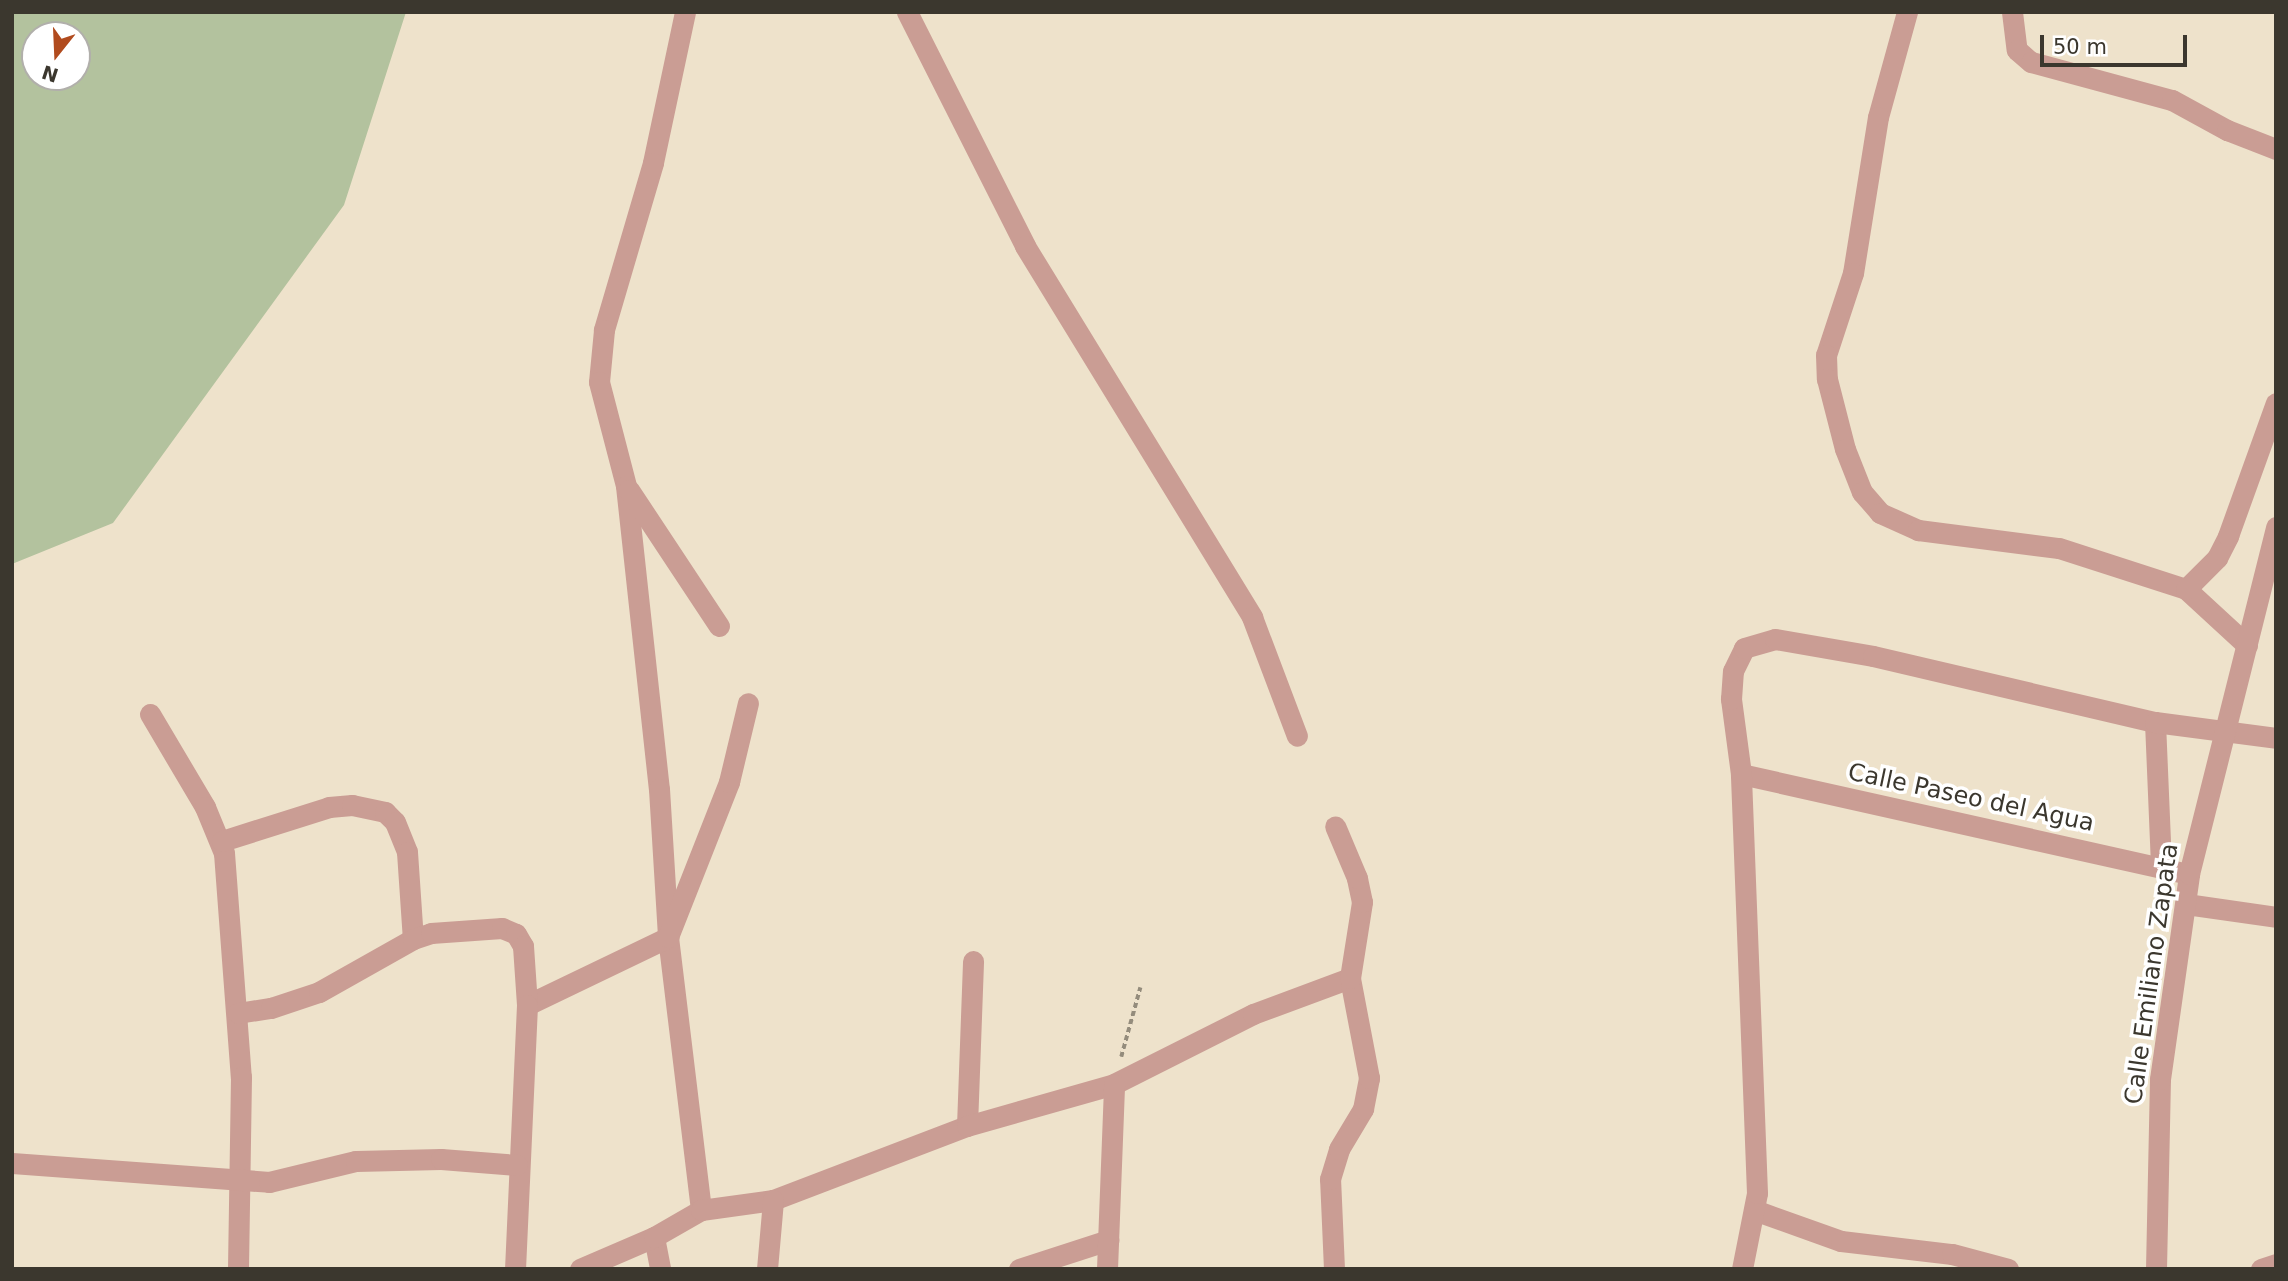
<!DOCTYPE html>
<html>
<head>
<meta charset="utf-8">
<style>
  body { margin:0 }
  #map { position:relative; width:2288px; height:1281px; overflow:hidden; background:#eee2cb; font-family:"DejaVu Sans",sans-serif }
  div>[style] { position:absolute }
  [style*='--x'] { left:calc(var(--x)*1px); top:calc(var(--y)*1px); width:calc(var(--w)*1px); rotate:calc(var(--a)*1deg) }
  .green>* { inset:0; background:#b3c29e }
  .path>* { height:3.5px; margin-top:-1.75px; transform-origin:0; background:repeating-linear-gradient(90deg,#948c7c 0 5px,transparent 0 8.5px) }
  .minor>* { height:21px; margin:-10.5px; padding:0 10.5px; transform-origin:10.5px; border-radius:10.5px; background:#ca9d94 }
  span { translate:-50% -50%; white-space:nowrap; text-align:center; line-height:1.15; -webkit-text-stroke:7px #fff; paint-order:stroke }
  .street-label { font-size:24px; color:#3b372e }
  .frame { position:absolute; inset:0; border:14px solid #3b372e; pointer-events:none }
  .north { position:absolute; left:21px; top:21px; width:70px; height:70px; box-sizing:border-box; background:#fff; border:2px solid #b1afab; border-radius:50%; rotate:198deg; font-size:19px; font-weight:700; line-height:28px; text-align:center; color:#3b372e }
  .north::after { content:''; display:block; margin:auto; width:24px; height:32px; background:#b14b1e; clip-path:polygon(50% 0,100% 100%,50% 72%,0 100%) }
  .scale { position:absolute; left:2040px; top:35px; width:147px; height:32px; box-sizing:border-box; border:4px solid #3b372e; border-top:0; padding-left:9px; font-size:21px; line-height:24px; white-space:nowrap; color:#3b372e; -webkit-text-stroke:5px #fff; paint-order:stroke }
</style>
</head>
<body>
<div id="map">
  <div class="green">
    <i style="clip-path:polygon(evenodd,12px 12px,406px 12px,344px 205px,113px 523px,12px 564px,12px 12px,35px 35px,77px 35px,77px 77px,35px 77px,35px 35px)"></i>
  </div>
  <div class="path">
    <i style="--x:1121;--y:1057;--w:72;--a:-74.6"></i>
  </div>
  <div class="minor">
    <i style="--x:685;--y:12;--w:154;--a:102"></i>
    <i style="--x:653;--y:163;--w:174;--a:106.4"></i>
    <i style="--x:604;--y:330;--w:52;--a:95.5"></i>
    <i style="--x:599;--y:382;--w:107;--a:75.4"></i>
    <i style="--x:626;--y:486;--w:305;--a:83.8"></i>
    <i style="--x:659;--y:789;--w:148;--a:86.5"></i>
    <i style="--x:668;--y:937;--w:275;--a:83.1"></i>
    <i style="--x:907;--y:12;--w:262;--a:63.2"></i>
    <i style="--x:1025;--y:246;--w:435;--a:58.5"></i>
    <i style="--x:1252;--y:617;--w:127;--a:69.3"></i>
    <i style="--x:1907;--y:12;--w:109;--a:105.4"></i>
    <i style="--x:1878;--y:117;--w:158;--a:99.1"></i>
    <i style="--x:1853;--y:273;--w:86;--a:108.2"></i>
    <i style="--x:1826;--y:355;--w:24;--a:88"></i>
    <i style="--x:1827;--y:379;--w:72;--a:75.6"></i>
    <i style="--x:1845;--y:449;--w:46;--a:68.4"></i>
    <i style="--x:1862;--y:492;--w:28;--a:49"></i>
    <i style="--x:1880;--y:513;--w:42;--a:24.1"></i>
    <i style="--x:1918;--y:530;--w:142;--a:7.3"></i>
    <i style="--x:2059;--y:548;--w:133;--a:17.9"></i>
    <i style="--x:2186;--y:589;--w:83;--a:42.6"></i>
    <i style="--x:2012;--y:12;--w:38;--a:83"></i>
    <i style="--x:2017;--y:50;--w:18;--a:41"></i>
    <i style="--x:2031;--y:62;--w:146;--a:15.1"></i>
    <i style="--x:2172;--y:100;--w:63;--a:28.6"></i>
    <i style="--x:2227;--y:130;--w:53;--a:21.2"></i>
    <i style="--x:629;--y:490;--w:163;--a:56.5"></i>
    <i style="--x:2186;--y:589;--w:44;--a:-45"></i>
    <i style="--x:2217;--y:558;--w:25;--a:-63"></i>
    <i style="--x:2228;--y:536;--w:141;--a:-70.2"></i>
    <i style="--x:150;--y:714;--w:108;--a:59.4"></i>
    <i style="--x:205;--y:807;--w:50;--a:67.6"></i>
    <i style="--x:224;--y:853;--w:225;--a:85.7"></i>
    <i style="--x:241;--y:1077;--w:192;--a:90.9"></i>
    <i style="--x:2155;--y:722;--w:145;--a:87.6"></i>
    <i style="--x:1741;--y:774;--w:459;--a:12.6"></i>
    <i style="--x:222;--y:841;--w:112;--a:-17.6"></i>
    <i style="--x:329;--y:807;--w:23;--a:-5"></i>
    <i style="--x:352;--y:805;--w:34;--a:12"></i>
    <i style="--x:385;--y:812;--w:14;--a:45"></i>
    <i style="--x:395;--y:822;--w:32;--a:68"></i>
    <i style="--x:407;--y:852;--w:87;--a:86.1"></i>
    <i style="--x:2186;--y:904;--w:91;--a:8.2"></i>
    <i style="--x:527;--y:1005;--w:157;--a:-25.7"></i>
    <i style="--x:668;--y:937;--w:167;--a:-68.5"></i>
    <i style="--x:729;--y:782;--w:81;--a:-76.5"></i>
    <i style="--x:238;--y:1013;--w:33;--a:-9"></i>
    <i style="--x:271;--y:1008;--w:51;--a:-18.4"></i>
    <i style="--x:319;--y:992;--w:108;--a:-29.4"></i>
    <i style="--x:413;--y:939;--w:19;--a:-18"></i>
    <i style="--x:431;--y:933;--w:71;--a:-4"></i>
    <i style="--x:502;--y:928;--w:15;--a:23"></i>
    <i style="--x:516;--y:934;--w:14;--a:60"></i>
    <i style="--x:523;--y:946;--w:59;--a:86.1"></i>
    <i style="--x:527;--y:1005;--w:264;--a:92.6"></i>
    <i style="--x:967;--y:1126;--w:165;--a:-87.9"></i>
    <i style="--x:12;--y:1163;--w:258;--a:4.2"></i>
    <i style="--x:269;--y:1182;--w:89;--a:-13.6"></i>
    <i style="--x:356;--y:1161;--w:85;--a:-1.3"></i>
    <i style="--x:441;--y:1159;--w:76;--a:4.5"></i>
    <i style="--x:1757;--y:1211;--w:89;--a:19.7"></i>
    <i style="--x:1841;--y:1241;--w:112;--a:6.7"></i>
    <i style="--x:1952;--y:1254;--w:58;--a:15"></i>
    <i style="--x:654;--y:1237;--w:33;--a:79"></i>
    <i style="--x:580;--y:1269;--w:81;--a:-23.4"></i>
    <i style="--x:654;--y:1237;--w:54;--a:-29.9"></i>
    <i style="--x:701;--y:1210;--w:73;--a:-7.9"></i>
    <i style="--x:773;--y:1200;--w:208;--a:-20.9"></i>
    <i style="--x:967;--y:1126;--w:153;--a:-15.9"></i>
    <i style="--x:1114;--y:1084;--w:156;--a:-26.7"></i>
    <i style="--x:1253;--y:1014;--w:103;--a:-20.4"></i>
    <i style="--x:767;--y:1269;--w:69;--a:-85"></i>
    <i style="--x:1019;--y:1269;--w:94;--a:-18"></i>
    <i style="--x:1107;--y:1269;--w:185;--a:-87.8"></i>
    <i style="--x:1334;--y:1269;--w:90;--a:-92.5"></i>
    <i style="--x:1330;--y:1179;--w:31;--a:-73"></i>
    <i style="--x:1339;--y:1149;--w:47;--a:-59"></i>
    <i style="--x:1363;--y:1109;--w:32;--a:-79"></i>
    <i style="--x:1369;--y:1078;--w:102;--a:-100.8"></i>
    <i style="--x:1350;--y:978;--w:77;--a:-81"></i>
    <i style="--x:1362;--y:902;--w:25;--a:-102"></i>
    <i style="--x:1357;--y:878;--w:56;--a:-112.9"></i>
    <i style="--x:1742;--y:1269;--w:77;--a:-78.8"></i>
    <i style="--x:1757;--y:1193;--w:419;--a:-92.2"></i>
    <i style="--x:1741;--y:774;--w:76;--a:-97.6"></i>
    <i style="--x:1731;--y:699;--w:28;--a:-86"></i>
    <i style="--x:1733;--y:671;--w:25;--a:-64"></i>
    <i style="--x:1744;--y:648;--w:32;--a:-16"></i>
    <i style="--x:1775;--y:639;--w:99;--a:9.8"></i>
    <i style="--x:1873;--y:656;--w:290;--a:13.2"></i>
    <i style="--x:2155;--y:722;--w:122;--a:7.5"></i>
    <i style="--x:2156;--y:1269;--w:190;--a:-88.8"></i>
    <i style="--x:2160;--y:1079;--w:207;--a:-81.9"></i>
    <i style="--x:2189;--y:874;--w:358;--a:-75.9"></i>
    <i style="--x:2261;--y:1269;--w:16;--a:-18"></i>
  </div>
  <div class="street-label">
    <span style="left:1971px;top:798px;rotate:12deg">Calle Paseo del Agua</span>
    <span style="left:2152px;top:974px;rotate:-82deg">Calle Emiliano Zapata</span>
  </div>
  <div class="frame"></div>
  <div class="north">N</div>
  <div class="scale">50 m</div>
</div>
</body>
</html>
